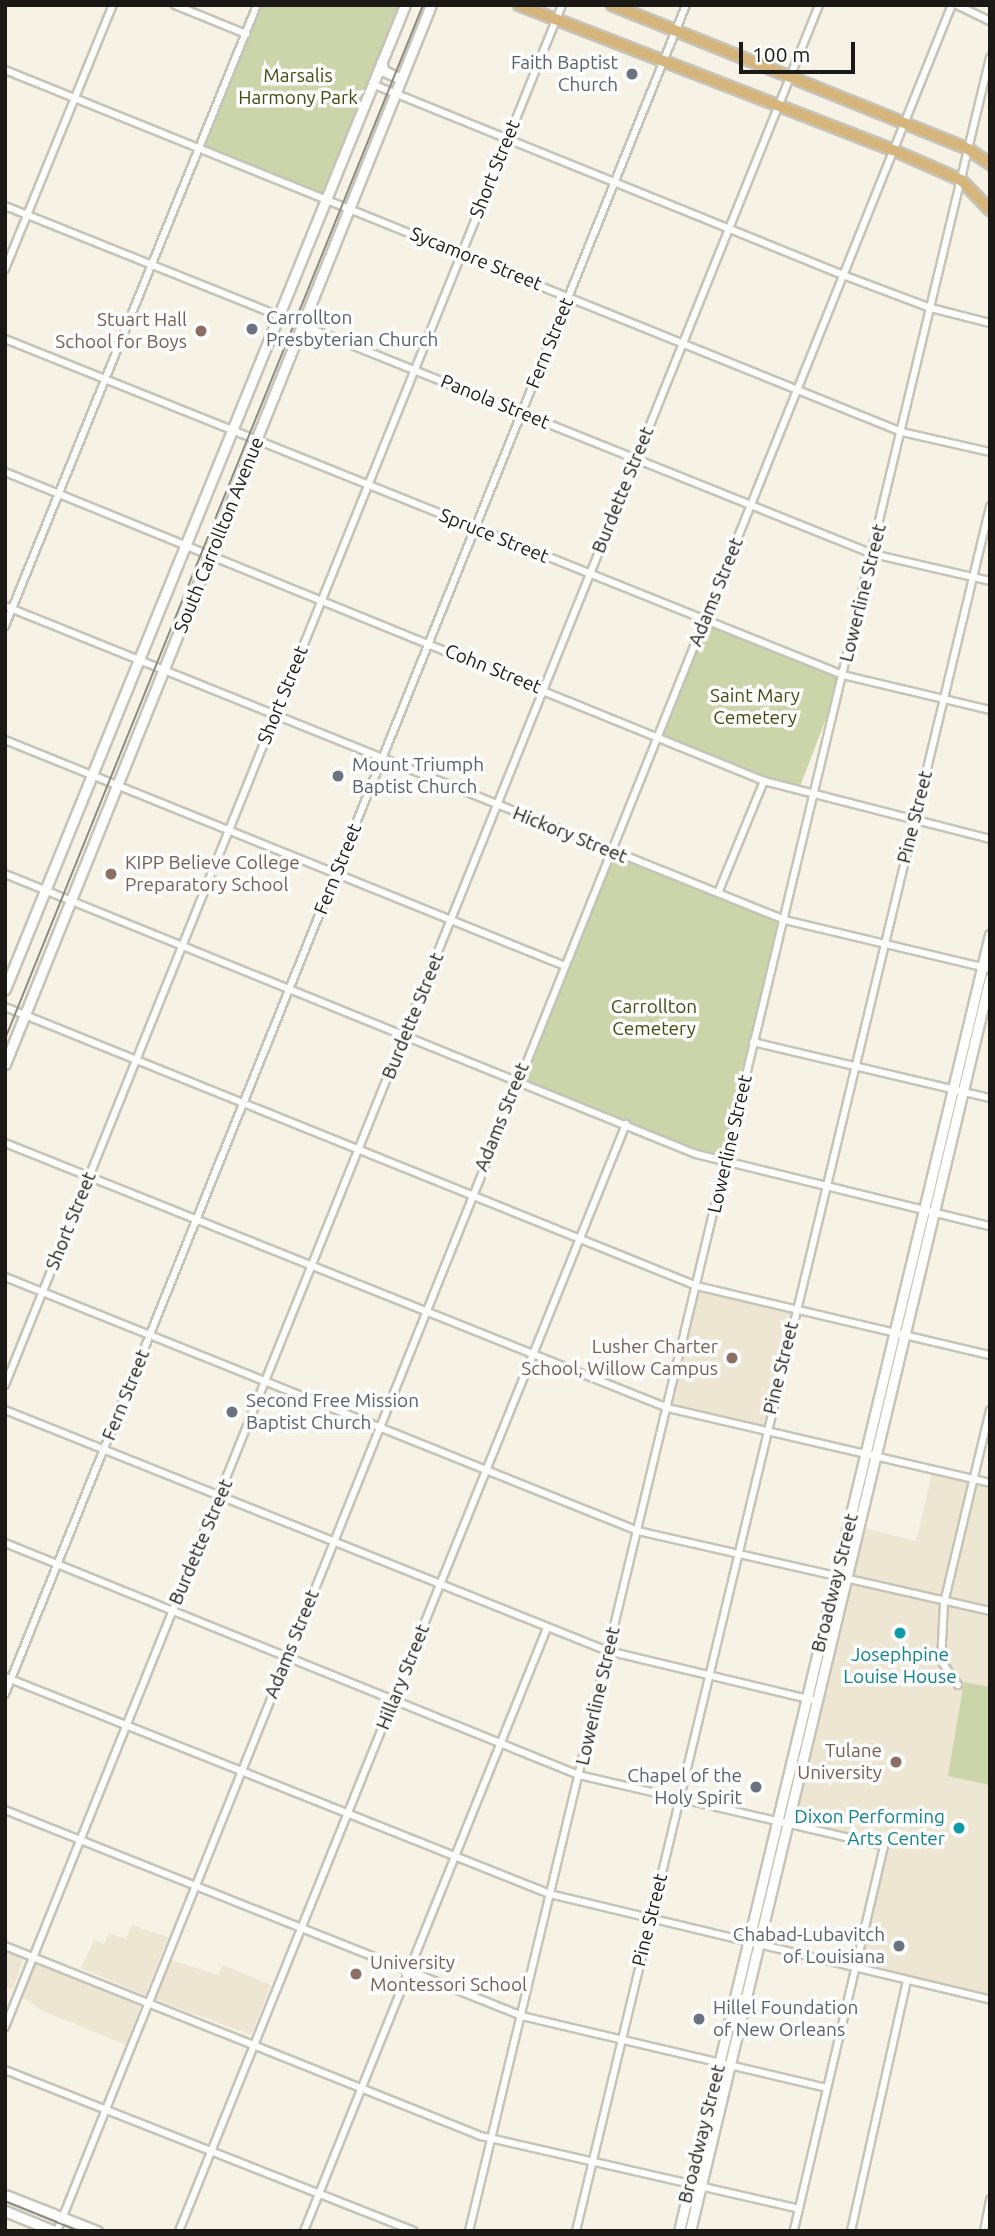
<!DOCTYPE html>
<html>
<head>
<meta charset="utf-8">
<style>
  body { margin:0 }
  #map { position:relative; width:995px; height:2236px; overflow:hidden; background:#f6f2e6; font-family:Ubuntu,sans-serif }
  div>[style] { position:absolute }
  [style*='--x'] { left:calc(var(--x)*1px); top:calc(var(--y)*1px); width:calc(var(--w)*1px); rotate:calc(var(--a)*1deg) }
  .built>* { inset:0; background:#ece6d3; transform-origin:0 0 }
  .green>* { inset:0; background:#cbd5a9; transform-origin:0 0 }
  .roads { filter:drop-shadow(2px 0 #c6c3b7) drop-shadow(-2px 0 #c6c3b7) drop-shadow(0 2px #c6c3b7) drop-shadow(0 -2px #c6c3b7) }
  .street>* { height:6px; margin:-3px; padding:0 3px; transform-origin:3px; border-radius:3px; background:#fff }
  .secondary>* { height:9px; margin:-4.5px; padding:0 4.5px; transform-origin:4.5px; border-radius:4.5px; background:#fff }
  .primary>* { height:10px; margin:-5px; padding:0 5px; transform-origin:5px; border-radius:5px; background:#d6b57c }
  .tram>* { height:2px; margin:-1px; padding:0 1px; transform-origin:1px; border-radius:1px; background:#8d8a82 }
  .dots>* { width:19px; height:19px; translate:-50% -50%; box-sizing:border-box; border:4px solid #fff; border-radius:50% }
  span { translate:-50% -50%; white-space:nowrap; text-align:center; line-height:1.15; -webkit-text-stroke:7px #fff; paint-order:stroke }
  .worship-label { font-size:19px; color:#5b616d }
  .right { translate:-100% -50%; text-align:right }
  .left { translate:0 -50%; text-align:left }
  .park-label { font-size:19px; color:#424c0f }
  .street-label { font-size:19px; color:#1a1915 }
  .education-label { font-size:19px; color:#785e54 }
  .culture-label { font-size:19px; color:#0d838f }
  .frame { position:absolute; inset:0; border:7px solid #1a1915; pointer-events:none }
  .scale { position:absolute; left:739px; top:42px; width:116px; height:32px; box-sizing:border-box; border:4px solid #1a1915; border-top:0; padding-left:9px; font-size:21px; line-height:24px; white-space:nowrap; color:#1a1915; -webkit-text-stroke:5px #fff; paint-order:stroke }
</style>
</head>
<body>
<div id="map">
  <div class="built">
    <i style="left:697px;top:1286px;width:101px;height:125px;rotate:13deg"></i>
    <i style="clip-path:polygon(933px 1470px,990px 1483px,990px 2000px,856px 1969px,884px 1846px,787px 1823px,859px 1527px,916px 1541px)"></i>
    <i style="clip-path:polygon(132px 1925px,168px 1937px,145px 1995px,81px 1968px,94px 1940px,104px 1944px,109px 1933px,126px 1939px)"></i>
    <i style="clip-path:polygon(5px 1950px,23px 1959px,13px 1989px,5px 1986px)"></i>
    <i style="clip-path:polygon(171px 1960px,218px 1975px,223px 1965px,271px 1985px,251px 2035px,154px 1999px)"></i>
    <i style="clip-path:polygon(39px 1963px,140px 2006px,126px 2045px,43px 2011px,22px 1997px,32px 1966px)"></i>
  </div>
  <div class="green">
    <i style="clip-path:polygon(257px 5px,405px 5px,326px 199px,198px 148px)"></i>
    <i style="left:705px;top:621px;width:148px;height:123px;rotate:21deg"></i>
    <i style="clip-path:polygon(612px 851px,785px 920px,725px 1162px,516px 1081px)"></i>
    <i style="clip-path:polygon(964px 1682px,990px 1687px,990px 1785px,948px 1776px)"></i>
  </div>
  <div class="roads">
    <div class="street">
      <i style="--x:175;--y:5;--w:77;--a:22.2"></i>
      <i style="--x:957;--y:5;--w:37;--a:26"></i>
      <i style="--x:5;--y:70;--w:967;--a:21.98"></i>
      <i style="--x:902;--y:432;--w:90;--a:12.8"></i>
      <i style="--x:372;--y:84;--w:508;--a:22.07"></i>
      <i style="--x:843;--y:275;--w:94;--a:20.6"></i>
      <i style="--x:931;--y:308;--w:61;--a:14.3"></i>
      <i style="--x:5;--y:206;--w:935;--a:21.85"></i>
      <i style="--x:873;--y:554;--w:120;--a:13"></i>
      <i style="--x:5;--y:269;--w:285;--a:-67.8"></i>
      <i style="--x:5;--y:339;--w:903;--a:21.85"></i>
      <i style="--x:843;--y:675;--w:151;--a:13.4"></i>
      <i style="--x:5;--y:472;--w:819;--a:22.15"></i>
      <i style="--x:764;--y:781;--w:233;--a:14.4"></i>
      <i style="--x:5;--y:606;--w:841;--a:21.93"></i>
      <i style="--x:785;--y:920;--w:211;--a:13.4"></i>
      <i style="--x:5;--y:626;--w:670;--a:-67.91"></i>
      <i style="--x:5;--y:740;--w:604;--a:21.98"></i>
      <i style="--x:5;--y:874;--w:746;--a:22.06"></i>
      <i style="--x:696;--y:1154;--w:303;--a:13.8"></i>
      <i style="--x:718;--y:893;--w:121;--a:-67.7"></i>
      <i style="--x:5;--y:1007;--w:746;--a:21.96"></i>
      <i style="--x:697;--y:1286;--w:301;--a:13.3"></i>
      <i style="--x:753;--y:1042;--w:244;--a:13.3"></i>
      <i style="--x:5;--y:1143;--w:714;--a:21.79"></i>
      <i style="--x:668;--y:1408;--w:331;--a:13.1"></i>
      <i style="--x:5;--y:1277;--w:682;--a:21.86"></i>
      <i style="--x:638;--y:1531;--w:361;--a:12.8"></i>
      <i style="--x:5;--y:1385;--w:1488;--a:-68.02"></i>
      <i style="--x:5;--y:1410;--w:649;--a:21.79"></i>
      <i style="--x:608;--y:1651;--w:214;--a:13.5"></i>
      <i style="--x:5;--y:1543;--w:619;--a:22.01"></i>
      <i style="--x:579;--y:1775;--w:313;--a:13.1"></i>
      <i style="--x:884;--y:1846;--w:395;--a:103.2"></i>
      <i style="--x:5;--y:1677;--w:587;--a:21.71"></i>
      <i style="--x:550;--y:1894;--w:453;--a:13.5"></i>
      <i style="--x:958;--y:1685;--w:29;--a:-125"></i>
      <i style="--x:941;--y:1661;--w:58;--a:-87"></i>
      <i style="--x:944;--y:1603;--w:198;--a:-76.6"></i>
      <i style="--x:5;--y:1694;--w:1821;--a:-68.04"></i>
      <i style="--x:5;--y:1810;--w:557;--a:21.72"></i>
      <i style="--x:522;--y:2016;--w:313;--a:13.3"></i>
      <i style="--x:5;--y:1946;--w:513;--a:21.76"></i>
      <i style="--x:481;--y:2136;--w:326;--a:12.9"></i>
      <i style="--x:5;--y:2027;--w:2180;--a:-68.07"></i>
      <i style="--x:5;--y:2070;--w:439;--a:21.5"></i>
      <i style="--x:57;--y:2231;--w:2399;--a:-68.1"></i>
      <i style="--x:179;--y:2231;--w:1194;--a:-68.01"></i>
      <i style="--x:304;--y:2231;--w:650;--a:-68.05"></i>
      <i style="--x:469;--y:2231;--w:2235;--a:-76.52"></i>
      <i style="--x:576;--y:2231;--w:1774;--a:-76.5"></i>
      <i style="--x:851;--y:2231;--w:256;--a:-77.4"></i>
      <i style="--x:984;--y:2231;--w:32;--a:-79"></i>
    </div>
    <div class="secondary">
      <i style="--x:381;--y:63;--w:9;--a:69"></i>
      <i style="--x:384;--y:71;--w:19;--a:25"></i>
      <i style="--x:5;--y:989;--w:1062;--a:-67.88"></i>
      <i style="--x:5;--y:1064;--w:1141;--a:-68.09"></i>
      <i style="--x:5;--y:2195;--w:99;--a:21.4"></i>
      <i style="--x:5;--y:2211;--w:53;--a:22.2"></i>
      <i style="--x:679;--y:2231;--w:1333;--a:-76.51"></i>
      <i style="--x:690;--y:2231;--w:1288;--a:-76.54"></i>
    </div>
    <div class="primary">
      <i style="--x:519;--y:5;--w:401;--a:21.2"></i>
      <i style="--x:893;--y:150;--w:74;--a:23.8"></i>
      <i style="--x:961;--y:180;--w:42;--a:46"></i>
      <i style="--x:612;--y:5;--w:384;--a:22"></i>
      <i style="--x:968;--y:149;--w:27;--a:34"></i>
    </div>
  </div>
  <div class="tram">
    <i style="--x:5;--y:1039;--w:1115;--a:-67.99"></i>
    <i style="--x:5;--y:2201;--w:79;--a:22.3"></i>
  </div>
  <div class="dots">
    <i style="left:632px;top:74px;background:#6b7280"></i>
    <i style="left:252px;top:329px;background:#6b7280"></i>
    <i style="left:201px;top:331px;background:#8d6e63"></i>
    <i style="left:338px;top:776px;background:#6b7280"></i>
    <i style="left:111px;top:874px;background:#8d6e63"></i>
    <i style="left:732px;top:1358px;background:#8d6e63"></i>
    <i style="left:232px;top:1412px;background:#6b7280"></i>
    <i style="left:900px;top:1633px;background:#0f9aa8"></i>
    <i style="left:896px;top:1762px;background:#8d6e63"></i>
    <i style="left:756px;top:1787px;background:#6b7280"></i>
    <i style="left:959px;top:1828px;background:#0f9aa8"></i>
    <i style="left:899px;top:1946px;background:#6b7280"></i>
    <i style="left:356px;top:1974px;background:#8d6e63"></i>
    <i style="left:699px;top:2019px;background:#6b7280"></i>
  </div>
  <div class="worship-label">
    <span class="right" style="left:618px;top:74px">Faith Baptist<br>Church</span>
    <span class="left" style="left:266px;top:329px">Carrollton<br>Presbyterian Church</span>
    <span class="left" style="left:352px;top:776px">Mount Triumph<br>Baptist Church</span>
    <span class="left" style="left:246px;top:1412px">Second Free Mission<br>Baptist Church</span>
    <span class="right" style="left:742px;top:1787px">Chapel of the<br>Holy Spirit</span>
    <span class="right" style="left:885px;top:1946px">Chabad-Lubavitch<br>of Louisiana</span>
    <span class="left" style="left:713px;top:2019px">Hillel Foundation<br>of New Orleans</span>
  </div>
  <div class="park-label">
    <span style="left:298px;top:87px">Marsalis<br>Harmony Park</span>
    <span style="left:755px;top:707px">Saint Mary<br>Cemetery</span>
    <span style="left:654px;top:1018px">Carrollton<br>Cemetery</span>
  </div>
  <div class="street-label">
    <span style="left:495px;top:169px;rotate:-68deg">Short Street</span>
    <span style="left:476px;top:259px;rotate:22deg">Sycamore Street</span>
    <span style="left:550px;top:343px;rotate:-68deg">Fern Street</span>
    <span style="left:495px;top:402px;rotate:22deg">Panola Street</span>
    <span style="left:623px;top:490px;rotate:-68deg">Burdette Street</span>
    <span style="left:219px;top:535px;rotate:-68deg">South Carrollton Avenue</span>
    <span style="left:494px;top:536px;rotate:22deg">Spruce Street</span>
    <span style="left:716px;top:592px;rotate:-68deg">Adams Street</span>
    <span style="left:863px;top:593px;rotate:-76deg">Lowerline Street</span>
    <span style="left:493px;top:669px;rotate:22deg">Cohn Street</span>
    <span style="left:283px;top:695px;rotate:-68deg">Short Street</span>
    <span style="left:915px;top:817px;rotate:-76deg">Pine Street</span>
    <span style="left:570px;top:835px;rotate:22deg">Hickory Street</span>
    <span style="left:338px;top:869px;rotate:-68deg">Fern Street</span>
    <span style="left:413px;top:1016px;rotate:-68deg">Burdette Street</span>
    <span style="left:502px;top:1117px;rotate:-68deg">Adams Street</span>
    <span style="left:730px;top:1144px;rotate:-77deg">Lowerline Street</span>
    <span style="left:71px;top:1221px;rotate:-68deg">Short Street</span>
    <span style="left:781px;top:1368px;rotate:-76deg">Pine Street</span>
    <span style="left:126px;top:1395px;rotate:-68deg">Fern Street</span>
    <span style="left:201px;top:1542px;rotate:-67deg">Burdette Street</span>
    <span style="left:835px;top:1583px;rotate:-76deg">Broadway Street</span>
    <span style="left:292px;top:1644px;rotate:-68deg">Adams Street</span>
    <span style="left:403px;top:1677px;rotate:-68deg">Hillary Street</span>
    <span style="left:598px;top:1696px;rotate:-77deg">Lowerline Street</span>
    <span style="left:650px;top:1920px;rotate:-76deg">Pine Street</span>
    <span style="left:702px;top:2134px;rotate:-76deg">Broadway Street</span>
  </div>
  <div class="education-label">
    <span class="right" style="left:187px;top:331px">Stuart Hall<br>School for Boys</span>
    <span class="left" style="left:125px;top:874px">KIPP Believe College<br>Preparatory School</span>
    <span class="right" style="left:718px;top:1358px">Lusher Charter<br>School, Willow Campus</span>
    <span class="right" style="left:882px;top:1762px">Tulane<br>University</span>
    <span class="left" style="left:370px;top:1974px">University<br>Montessori School</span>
  </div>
  <div class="culture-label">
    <span style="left:900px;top:1666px">Josephpine<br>Louise House</span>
    <span class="right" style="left:945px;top:1828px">Dixon Performing<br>Arts Center</span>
  </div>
  <div class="frame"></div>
  <div class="scale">100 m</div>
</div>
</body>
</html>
